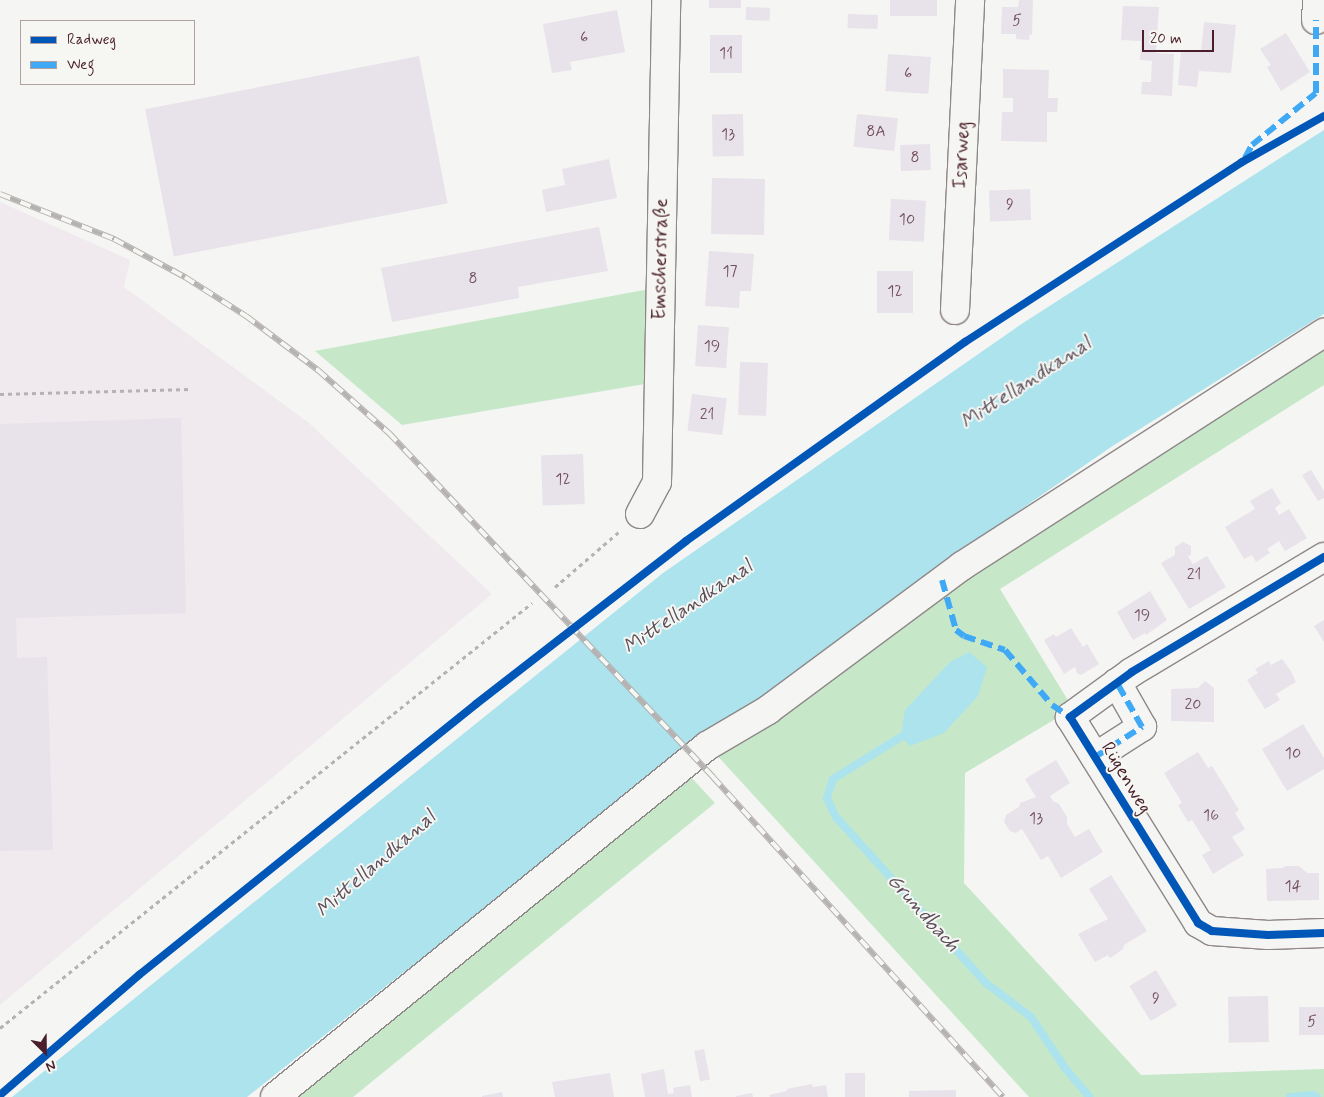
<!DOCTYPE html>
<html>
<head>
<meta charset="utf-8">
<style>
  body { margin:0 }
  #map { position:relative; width:1324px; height:1097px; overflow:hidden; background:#f5f5f3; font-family:Mynerve,sans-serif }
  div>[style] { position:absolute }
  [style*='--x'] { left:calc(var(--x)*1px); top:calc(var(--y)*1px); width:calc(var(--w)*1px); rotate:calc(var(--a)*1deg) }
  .built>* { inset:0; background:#f0e9ee }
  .green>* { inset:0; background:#c6e8c9 }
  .water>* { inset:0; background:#ace3ed }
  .stream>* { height:8px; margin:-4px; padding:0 4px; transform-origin:4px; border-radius:4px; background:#ace3ed }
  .building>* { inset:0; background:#e8e2ea; transform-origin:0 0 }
  .path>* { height:3px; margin-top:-1.5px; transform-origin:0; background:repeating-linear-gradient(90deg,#b6b2b2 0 4px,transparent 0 8px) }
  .roads { filter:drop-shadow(1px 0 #8f8788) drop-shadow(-1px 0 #8f8788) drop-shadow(0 1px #8f8788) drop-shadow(0 -1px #8f8788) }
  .minor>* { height:28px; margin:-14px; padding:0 14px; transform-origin:14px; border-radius:14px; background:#f5f5f3 }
  .rail>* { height:5.5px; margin-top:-2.75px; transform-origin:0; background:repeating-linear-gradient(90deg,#f6f6f2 0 11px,#b6b2b2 0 22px); box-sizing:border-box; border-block:1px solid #b6b2b2 }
  .quiet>* { height:6px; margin-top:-3px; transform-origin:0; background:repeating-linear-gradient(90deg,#3fa9f5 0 12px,transparent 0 18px) }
  .cycleway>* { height:8px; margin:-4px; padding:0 4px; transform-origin:4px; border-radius:4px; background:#0057b8 }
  span { translate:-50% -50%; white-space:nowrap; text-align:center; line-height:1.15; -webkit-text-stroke:4px #f6f6f2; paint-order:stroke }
  .number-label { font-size:16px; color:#72505b }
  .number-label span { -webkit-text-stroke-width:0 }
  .street-label { font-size:19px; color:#4a1f2b }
  .water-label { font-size:20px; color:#5b4e5b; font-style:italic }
  .legend { position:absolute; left:20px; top:20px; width:175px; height:65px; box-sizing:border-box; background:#f6f6f2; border:1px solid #b1a0a2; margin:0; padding:6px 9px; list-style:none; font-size:15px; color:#4a1f2b }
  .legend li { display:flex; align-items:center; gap:10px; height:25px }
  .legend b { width:25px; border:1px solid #b1a0a2 }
  .north { position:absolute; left:20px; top:1027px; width:50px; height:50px; -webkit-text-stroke:4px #f6f6f2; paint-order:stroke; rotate:157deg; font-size:14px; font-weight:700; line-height:20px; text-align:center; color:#4a1f2b }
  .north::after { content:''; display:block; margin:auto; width:18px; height:22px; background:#4a1f2b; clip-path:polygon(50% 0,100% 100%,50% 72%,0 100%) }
  .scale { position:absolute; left:1142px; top:30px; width:72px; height:22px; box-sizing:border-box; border:2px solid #4a1f2b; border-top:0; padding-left:6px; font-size:15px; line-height:18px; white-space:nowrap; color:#4a1f2b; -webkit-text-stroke:4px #f6f6f2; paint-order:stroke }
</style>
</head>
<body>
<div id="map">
  <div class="built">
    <i style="clip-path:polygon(0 202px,130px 260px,124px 287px,309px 423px,492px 594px,0 1005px)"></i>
  </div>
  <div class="green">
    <i style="clip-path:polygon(655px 288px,651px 383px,402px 425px,315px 351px)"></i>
    <i style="clip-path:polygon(1324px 341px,1324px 385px,1000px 589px,1069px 702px,1054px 711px,1057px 718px,965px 773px,964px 883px,1141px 1075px,1324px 1069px,1324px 1097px,1029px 1097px,714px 752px,945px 589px)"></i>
    <i style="clip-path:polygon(688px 774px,715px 803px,353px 1097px,286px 1097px)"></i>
  </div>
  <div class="water">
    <i style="clip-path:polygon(1324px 130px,1324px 314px,1111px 447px,932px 571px,698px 744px,400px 975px,247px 1097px,12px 1097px,663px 573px,1023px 323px)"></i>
    <i style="clip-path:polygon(969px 652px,987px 667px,978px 696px,944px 733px,910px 746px,901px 737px,905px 710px,950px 662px)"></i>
  </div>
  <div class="stream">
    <i style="--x:901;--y:737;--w:80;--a:148.3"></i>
    <i style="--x:833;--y:779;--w:20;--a:108"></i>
    <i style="--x:827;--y:798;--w:21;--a:65"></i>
    <i style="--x:836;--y:817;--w:224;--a:47.9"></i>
    <i style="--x:986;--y:983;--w:56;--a:37.1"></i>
    <i style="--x:1031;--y:1017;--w:61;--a:56.3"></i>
    <i style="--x:1065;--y:1068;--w:38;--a:50"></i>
    <i style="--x:1290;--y:1097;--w:23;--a:-5"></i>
    <i style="--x:1313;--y:1095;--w:4;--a:27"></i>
  </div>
  <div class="building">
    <i style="left:709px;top:0;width:32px;height:8px"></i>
    <i style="left:890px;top:0;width:47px;height:16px"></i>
    <i style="clip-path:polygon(1019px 0,1033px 0,1032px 35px,1030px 34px,1029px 40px,1016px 39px,1016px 34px,1001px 34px,1002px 7px,1018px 7px)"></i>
    <i style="clip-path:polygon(1123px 6px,1159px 7px,1156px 53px,1174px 54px,1172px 96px,1141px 94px,1142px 82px,1151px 82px,1152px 61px,1140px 60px,1141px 41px,1121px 40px)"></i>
    <i style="left:746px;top:7px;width:24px;height:13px;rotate:2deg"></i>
    <i style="clip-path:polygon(617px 10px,625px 52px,570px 62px,572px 70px,552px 73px,543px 24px)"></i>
    <i style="left:848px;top:14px;width:30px;height:14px;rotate:2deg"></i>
    <i style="clip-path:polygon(1204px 22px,1236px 25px,1231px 73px,1199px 71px,1197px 87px,1178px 85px,1181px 51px,1201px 52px)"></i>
    <i style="clip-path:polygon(1286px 33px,1310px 72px,1281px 91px,1267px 67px,1271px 65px,1260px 49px)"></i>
    <i style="left:710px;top:35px;width:32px;height:38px"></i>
    <i style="left:888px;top:54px;width:43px;height:37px;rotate:4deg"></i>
    <i style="left:419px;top:56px;width:150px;height:279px;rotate:79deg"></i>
    <i style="clip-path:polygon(1003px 69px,1049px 70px,1048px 98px,1058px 98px,1057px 112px,1047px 112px,1047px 142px,1001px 141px,1002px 112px,1013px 112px,1013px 98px,1003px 98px)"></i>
    <i style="left:743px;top:114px;width:42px;height:31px;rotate:89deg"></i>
    <i style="left:857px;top:114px;width:41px;height:33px;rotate:6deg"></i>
    <i style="left:930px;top:144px;width:26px;height:30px;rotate:88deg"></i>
    <i style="clip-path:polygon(609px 159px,617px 198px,546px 212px,542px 190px,565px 185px,562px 169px)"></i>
    <i style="left:712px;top:178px;width:53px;height:56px;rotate:1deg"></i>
    <i style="left:1030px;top:189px;width:31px;height:41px;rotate:88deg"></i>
    <i style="left:891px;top:199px;width:35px;height:41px;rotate:3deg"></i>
    <i style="clip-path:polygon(599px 227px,608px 271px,518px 287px,519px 298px,392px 322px,381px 268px)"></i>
    <i style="clip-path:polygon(709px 251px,754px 254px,751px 291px,740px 291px,739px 308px,705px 306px)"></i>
    <i style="left:913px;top:271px;width:42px;height:36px;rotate:90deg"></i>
    <i style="left:698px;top:325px;width:31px;height:41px;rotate:4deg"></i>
    <i style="left:740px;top:362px;width:28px;height:53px;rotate:2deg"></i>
    <i style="left:692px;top:394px;width:35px;height:37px;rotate:7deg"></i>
    <i style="clip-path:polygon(181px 418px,186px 613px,16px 618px,17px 658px,47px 657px,53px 850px,0 851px,0 424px)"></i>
    <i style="left:583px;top:454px;width:50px;height:42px;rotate:88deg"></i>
    <i style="clip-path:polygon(1311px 470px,1324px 491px,1324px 498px,1318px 501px,1302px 475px)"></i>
    <i style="clip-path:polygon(1272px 488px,1281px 503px,1275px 508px,1279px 515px,1289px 509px,1307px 538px,1285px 551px,1279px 541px,1267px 549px,1270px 553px,1256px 562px,1252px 555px,1244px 559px,1225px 527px,1255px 509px,1250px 501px)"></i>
    <i style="clip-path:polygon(1183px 542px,1191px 546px,1191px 555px,1188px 556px,1193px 564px,1207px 556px,1226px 587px,1189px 609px,1161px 563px,1175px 555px,1175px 547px)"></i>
    <i style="clip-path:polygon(1150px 591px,1167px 620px,1146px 635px,1145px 633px,1133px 640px,1117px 612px)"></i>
    <i style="clip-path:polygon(1324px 620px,1324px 642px,1314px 626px)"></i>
    <i style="clip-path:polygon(1071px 628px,1083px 647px,1087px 644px,1099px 664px,1081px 675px,1077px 673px,1075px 667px,1064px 674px,1044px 640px,1054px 634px,1056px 637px)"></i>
    <i style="clip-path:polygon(1282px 659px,1291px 671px,1296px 682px,1276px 694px,1280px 700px,1265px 709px,1247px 680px,1258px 673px,1255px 669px,1269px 661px,1271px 665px)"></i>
    <i style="clip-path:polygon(1205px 681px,1214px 688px,1214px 722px,1171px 721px,1171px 689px,1198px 688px)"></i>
    <i style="clip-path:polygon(1303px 724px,1324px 758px,1324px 769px,1287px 791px,1262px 749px)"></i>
    <i style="clip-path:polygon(1198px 752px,1208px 768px,1212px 766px,1239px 810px,1235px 813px,1245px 829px,1232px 837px,1244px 855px,1213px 874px,1202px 855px,1211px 850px,1192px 820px,1188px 822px,1178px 805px,1182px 803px,1164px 773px)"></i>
    <i style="clip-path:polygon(1056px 760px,1070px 783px,1050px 796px,1053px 801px,1059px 804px,1067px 817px,1067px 824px,1075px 837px,1089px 829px,1103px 852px,1061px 878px,1048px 856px,1041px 860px,1022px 829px,1016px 833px,1010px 831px,1004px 822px,1006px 815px,1019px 807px,1020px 803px,1036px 797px,1025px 779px)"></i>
    <i style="clip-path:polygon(1285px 866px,1299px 866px,1307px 873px,1319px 873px,1319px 900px,1267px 901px,1266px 869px,1283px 868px)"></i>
    <i style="clip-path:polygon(1111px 875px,1147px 931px,1124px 945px,1123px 949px,1110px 958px,1108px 955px,1095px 962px,1078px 934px,1108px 919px,1089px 889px)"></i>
    <i style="left:1156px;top:970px;width:41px;height:31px;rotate:59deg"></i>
    <i style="left:1268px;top:996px;width:46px;height:40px;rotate:89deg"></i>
    <i style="left:1324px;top:1007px;width:28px;height:25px;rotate:90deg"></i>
    <i style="left:704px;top:1049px;width:31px;height:10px;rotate:79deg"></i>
    <i style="clip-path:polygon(664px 1069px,668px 1094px,674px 1093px,673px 1088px,690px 1085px,692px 1097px,645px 1097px,641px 1074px)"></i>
    <i style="clip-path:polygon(610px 1073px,614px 1097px,555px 1097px,552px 1082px)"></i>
    <i style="left:865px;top:1073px;width:24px;height:20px;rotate:90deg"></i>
    <i style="clip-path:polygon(812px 1084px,813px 1087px,826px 1085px,828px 1097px,770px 1097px,769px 1095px,787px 1091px,787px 1089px)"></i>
    <i style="clip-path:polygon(956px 1090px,956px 1097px,909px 1097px,909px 1091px)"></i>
    <i style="clip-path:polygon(502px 1092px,503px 1097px,482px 1097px,482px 1096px)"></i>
    <i style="clip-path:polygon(752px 1093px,753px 1097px,736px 1097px,736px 1096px)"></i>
  </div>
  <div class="path">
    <i style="--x:0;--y:394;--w:191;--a:-1.5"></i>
    <i style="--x:555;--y:587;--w:87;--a:-40.8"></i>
    <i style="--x:0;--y:1028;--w:681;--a:-38.62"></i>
  </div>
  <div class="roads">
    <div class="minor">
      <i style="--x:1316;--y:20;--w:20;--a:-87"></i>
      <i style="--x:955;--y:310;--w:310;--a:-87.2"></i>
      <i style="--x:640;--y:514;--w:36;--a:-62"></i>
      <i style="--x:657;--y:482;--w:482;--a:-88.9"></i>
      <i style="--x:1324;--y:557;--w:224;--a:149.1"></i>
      <i style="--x:1132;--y:672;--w:77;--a:144"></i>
      <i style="--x:1070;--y:717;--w:243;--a:58.1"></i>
      <i style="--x:1198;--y:923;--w:16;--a:30"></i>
      <i style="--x:1212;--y:931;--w:56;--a:4.1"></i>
      <i style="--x:1268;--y:935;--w:56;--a:-2"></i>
      <i style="--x:1095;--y:757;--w:56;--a:-32.6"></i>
      <i style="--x:1142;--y:727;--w:51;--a:-119.6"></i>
      <i style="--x:275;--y:1097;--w:557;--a:-39.09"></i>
      <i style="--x:707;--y:746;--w:71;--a:-30.5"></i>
      <i style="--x:768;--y:710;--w:242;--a:-36.6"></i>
      <i style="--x:962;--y:566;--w:431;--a:-32.8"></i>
    </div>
  </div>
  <div class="rail">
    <i style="--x:0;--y:194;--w:123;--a:21.5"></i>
    <i style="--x:114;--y:239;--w:81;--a:28.2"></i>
    <i style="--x:185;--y:277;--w:72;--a:32.6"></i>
    <i style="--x:246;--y:316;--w:90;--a:36.9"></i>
    <i style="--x:318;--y:370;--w:95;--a:41.6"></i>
    <i style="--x:389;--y:433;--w:473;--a:46.7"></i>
    <i style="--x:713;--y:777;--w:432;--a:47.8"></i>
  </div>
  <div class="quiet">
    <i style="--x:1245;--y:158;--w:15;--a:-62"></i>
    <i style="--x:1252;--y:145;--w:82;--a:-39.1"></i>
    <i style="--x:1316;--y:93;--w:73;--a:-90"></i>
    <i style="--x:942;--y:580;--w:52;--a:74.4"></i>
    <i style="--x:956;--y:630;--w:10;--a:37"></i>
    <i style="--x:964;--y:636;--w:43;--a:18.9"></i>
    <i style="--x:1005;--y:650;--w:72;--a:49.5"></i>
    <i style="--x:1052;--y:705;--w:22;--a:34"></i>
    <i style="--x:1095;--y:757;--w:56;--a:-32.6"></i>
    <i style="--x:1142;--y:727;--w:51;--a:-119.6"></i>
  </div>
  <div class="cycleway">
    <i style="--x:1324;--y:557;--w:224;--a:149.1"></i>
    <i style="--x:1132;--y:672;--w:77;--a:144"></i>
    <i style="--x:1070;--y:717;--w:243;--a:58.1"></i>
    <i style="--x:1198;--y:923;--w:16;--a:30"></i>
    <i style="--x:1212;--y:931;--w:56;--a:4.1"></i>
    <i style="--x:1268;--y:935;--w:56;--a:-2"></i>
    <i style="--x:0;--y:1095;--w:184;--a:-40.8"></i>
    <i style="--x:139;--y:975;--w:432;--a:-38.8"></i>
    <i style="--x:476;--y:704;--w:266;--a:-37.8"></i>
    <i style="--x:686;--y:541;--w:343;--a:-35.5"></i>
    <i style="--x:965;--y:342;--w:330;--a:-33"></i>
    <i style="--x:1242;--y:162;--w:94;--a:-29.3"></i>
  </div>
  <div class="number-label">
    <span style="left:1017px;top:21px">5</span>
    <span style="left:584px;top:38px">6</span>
    <span style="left:726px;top:54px">11</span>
    <span style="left:908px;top:74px">6</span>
    <span style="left:876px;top:132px">8A</span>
    <span style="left:728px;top:135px">13</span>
    <span style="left:915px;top:158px">8</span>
    <span style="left:1010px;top:205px">9</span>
    <span style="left:907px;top:220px">10</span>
    <span style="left:730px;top:272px">17</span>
    <span style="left:473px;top:279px">8</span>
    <span style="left:895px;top:292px">12</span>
    <span style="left:712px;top:347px">19</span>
    <span style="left:707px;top:415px">21</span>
    <span style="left:563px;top:480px">12</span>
    <span style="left:1194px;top:575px">21</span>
    <span style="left:1142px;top:616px">19</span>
    <span style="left:1193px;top:705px">20</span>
    <span style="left:1293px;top:754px">10</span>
    <span style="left:1211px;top:816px">16</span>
    <span style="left:1036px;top:819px">13</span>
    <span style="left:1293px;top:887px">14</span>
    <span style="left:1156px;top:999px">9</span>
    <span style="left:1312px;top:1022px">5</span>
  </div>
  <div class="street-label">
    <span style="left:962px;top:155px;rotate:-87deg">Isarweg</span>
    <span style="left:661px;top:259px;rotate:-89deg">Emscherstraße</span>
    <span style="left:1126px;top:778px;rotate:59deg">Rügenweg</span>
  </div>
  <div class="water-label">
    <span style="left:1026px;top:383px;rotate:-33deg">Mittellandkanal</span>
    <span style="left:688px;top:607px;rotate:-34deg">Mittellandkanal</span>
    <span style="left:376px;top:864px;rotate:-41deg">Mittellandkanal</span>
    <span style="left:923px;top:913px;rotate:48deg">Grundbach</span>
  </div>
  <ul class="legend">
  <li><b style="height:6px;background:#0057b8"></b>Radweg</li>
  <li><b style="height:6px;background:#3fa9f5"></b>Weg</li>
  </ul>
  <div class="north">N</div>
  <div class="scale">20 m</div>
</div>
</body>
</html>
